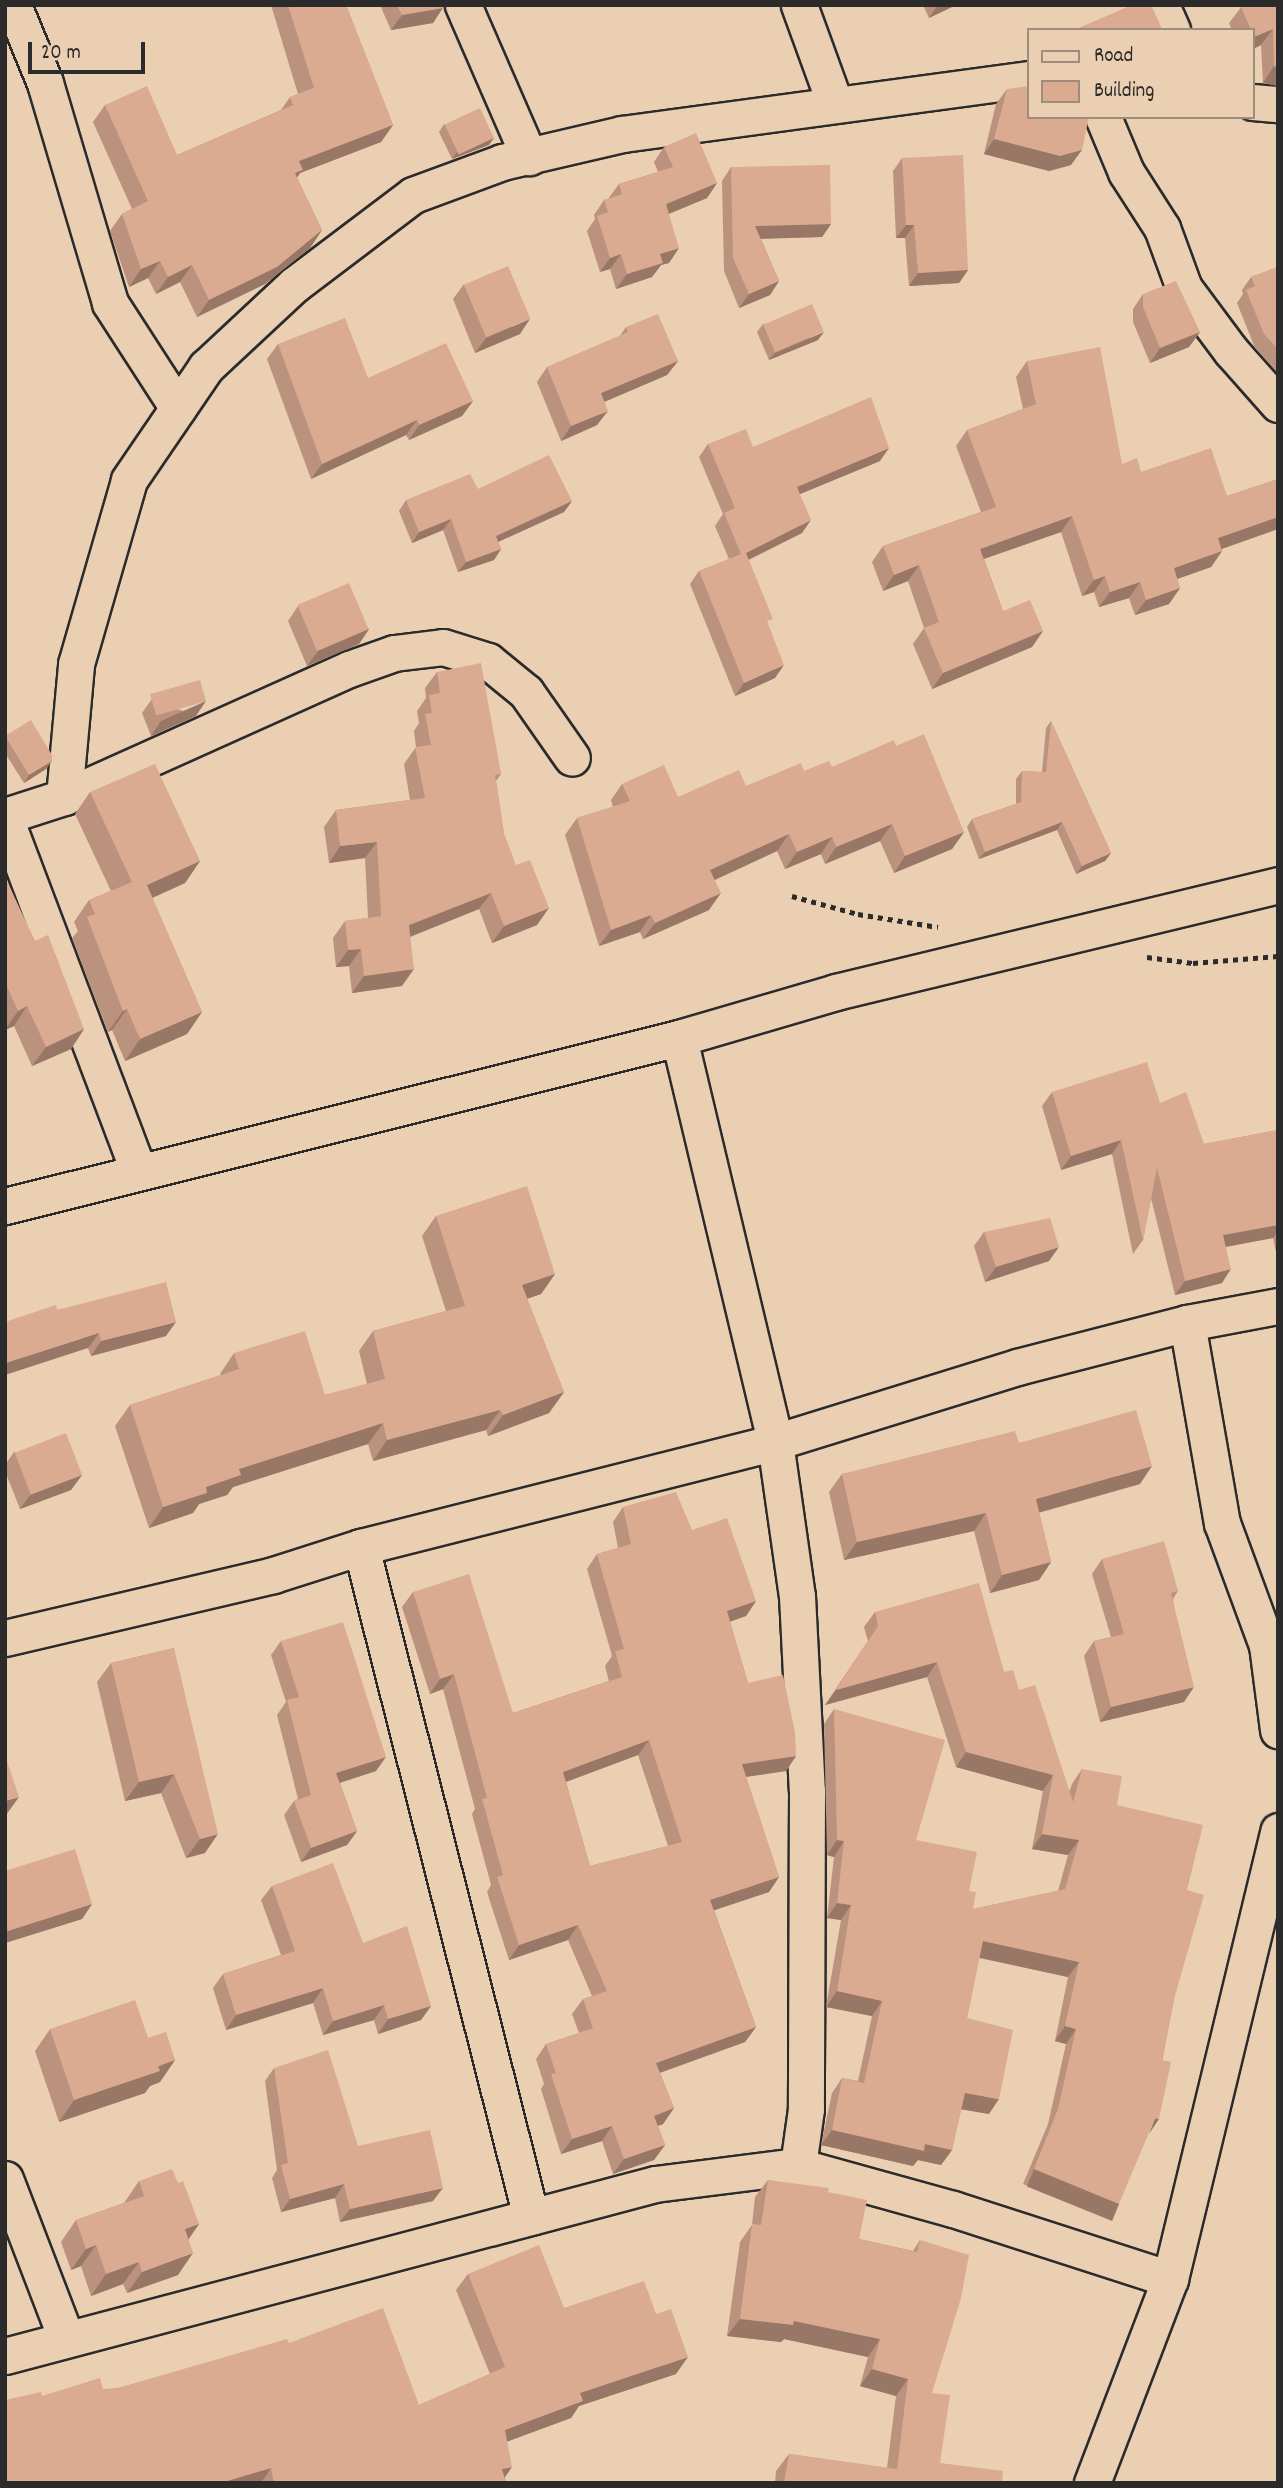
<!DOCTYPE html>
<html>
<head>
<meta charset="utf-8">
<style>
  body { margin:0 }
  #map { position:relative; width:1283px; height:2488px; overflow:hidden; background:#ebcfb2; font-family:Dekko,sans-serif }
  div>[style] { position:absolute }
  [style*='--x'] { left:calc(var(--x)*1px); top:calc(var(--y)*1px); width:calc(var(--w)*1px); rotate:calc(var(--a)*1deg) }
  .path>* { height:4.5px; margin-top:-2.25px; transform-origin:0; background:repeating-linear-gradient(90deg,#2b2b2b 0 5px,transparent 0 10px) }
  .roads { filter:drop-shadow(2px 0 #2b2b2b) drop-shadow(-2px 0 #2b2b2b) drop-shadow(0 2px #2b2b2b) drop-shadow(0 -2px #2b2b2b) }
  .minor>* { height:35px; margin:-17.5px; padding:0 17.5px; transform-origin:17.5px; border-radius:17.5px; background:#ebcfb2 }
  .wall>* { inset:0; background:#bb927d }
  .shaded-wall>* { inset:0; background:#976; transform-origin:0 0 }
  .building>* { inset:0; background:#daaa91; transform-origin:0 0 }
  span { translate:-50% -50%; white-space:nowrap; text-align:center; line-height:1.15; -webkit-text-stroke:6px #ebcfb2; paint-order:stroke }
  .frame { position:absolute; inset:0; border:7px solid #2b2b2b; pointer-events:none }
  .legend { position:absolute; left:1027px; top:28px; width:228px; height:91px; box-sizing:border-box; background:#ebcfb2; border:2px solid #9e8d7c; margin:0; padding:9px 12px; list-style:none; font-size:21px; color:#2b2b2b }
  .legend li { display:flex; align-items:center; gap:14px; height:35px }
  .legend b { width:35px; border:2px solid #9e8d7c }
  .scale { position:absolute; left:28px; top:42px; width:117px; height:32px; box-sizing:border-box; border:4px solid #2b2b2b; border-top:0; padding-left:9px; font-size:21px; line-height:24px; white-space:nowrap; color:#2b2b2b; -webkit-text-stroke:5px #ebcfb2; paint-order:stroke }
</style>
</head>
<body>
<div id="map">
  <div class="path">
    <i style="--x:792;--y:896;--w:68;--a:15.3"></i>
    <i style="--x:858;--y:914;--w:81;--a:9.2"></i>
    <i style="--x:1147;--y:957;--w:46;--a:7.4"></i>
    <i style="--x:1193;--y:963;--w:85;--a:-4.7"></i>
  </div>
  <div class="roads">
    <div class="minor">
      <i style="--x:13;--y:5;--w:84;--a:67.7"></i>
      <i style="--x:45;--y:83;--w:229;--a:73.5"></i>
      <i style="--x:110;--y:303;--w:125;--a:57.1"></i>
      <i style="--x:463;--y:5;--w:166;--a:66.5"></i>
      <i style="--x:799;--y:5;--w:105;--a:70"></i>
      <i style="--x:1161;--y:5;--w:27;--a:66"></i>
      <i style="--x:1253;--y:102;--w:25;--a:5"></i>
      <i style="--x:1103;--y:117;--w:60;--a:67.3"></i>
      <i style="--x:1126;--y:172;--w:67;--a:57.3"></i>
      <i style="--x:1162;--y:228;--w:64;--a:69.9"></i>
      <i style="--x:1184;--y:288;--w:79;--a:53.3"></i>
      <i style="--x:1231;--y:351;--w:71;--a:48.4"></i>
      <i style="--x:64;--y:797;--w:134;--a:-84.8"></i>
      <i style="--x:76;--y:664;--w:191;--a:-73.9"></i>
      <i style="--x:129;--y:480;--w:137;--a:-55.7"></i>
      <i style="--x:206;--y:367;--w:120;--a:-43"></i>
      <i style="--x:294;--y:285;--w:149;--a:-37.1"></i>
      <i style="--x:413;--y:195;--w:95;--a:-20.3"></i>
      <i style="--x:502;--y:162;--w:123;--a:-13.1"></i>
      <i style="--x:622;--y:134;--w:411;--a:-7.7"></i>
      <i style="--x:5;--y:816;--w:62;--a:-17.9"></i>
      <i style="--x:64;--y:797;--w:312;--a:-24.2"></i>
      <i style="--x:349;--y:669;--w:48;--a:-19.6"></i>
      <i style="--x:394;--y:653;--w:49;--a:-7"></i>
      <i style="--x:443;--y:647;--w:47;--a:17.3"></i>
      <i style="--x:488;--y:661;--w:49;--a:39.2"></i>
      <i style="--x:526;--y:692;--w:80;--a:55.1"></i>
      <i style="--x:5;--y:818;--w:376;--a:69.3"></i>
      <i style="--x:679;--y:1038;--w:415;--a:76.6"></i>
      <i style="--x:775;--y:1442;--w:156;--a:81.9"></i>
      <i style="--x:797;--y:1596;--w:195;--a:87.1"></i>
      <i style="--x:807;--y:1791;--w:318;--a:90.2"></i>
      <i style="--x:806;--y:2109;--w:58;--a:98"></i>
      <i style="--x:5;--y:1206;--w:695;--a:-14"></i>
      <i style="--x:679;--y:1038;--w:164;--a:-16.3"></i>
      <i style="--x:836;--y:992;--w:455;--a:-13.6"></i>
      <i style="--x:1187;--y:1323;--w:203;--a:80.1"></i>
      <i style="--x:1222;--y:1523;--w:130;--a:69.8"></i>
      <i style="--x:1267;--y:1645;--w:86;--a:82.6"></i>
      <i style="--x:361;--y:1547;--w:691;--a:75.76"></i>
      <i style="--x:5;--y:1638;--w:275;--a:-13.2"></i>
      <i style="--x:273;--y:1575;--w:92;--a:-17.7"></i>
      <i style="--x:361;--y:1547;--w:427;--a:-14.2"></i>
      <i style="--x:775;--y:1442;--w:253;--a:-17.2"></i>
      <i style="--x:1017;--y:1367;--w:176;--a:-14.5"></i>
      <i style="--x:1187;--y:1323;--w:93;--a:-10.6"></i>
      <i style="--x:5;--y:2179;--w:170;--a:69"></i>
      <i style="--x:5;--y:2356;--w:672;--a:-14.82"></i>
      <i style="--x:655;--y:2184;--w:144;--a:-7.2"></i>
      <i style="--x:798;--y:2166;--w:161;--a:15.5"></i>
      <i style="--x:953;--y:2209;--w:228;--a:17.9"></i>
      <i style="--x:1092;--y:2483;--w:218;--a:-69.1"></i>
      <i style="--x:1170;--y:2279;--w:461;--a:-76.4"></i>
    </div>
  </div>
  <div class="wall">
    <i style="clip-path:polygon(271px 5px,346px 5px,393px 125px,381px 142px,300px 173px,297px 178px,322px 230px,310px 248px,265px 284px,197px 317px,180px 282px,156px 294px,148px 278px,129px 287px,110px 231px,122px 214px,132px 209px,93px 122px,105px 105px,177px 155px,281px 110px,290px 97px,298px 94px)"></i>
    <i style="clip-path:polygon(380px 5px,443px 5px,433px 23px,391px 30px)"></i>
    <i style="clip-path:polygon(923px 5px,956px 5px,929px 18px)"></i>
    <i style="clip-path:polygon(1241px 5px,1278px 5px,1278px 86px,1263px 83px,1261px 45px,1253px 49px,1253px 30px,1232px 30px,1229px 23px,1242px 6px)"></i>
    <i style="clip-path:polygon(1007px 89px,1071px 165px,1049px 171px,984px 154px,996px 104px)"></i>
    <i style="clip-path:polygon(444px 124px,489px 145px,452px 159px,439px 132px)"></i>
    <i style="clip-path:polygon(664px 147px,717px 183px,707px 198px,669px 214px,669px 263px,661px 265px,652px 277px,616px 289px,610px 269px,600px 272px,587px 231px,595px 219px,594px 215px,604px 200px,608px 199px,619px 184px,658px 172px,654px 162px)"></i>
    <i style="clip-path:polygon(902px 158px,968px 270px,959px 283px,909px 286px,905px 238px,896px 238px,893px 171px)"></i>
    <i style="clip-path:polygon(731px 167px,831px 224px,822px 237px,761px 239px,779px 281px,770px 295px,739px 308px,724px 271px,722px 181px)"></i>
    <i style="clip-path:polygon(1278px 267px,1278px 373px,1255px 348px,1237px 303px,1243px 294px,1242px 290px,1251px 277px)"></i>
    <i style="clip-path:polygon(464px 284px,520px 334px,475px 353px,453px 299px)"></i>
    <i style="clip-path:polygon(1143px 294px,1200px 332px,1189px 347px,1150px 363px,1133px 322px,1133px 309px)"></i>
    <i style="clip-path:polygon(763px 324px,818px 340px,769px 360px,757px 332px)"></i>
    <i style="clip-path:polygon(626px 327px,678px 361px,667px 375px,604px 402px,597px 425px,561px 441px,537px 382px,547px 367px,620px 336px)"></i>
    <i style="clip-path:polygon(278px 344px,368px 378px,473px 401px,462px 416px,409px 440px,406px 435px,311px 479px,267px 359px)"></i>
    <i style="clip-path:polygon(1027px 361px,1122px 464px,1141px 472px,1227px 496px,1278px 479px,1278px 529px,1222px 549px,1222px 551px,1211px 567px,1177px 579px,1180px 588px,1169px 604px,1135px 615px,1129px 598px,1099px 607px,1094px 592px,1082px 596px,1061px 532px,984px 559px,1003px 611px,1043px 631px,1032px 647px,932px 689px,913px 644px,924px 628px,908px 581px,883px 591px,872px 562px,883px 546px,981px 512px,956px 446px,967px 430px,1023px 409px,1016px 377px)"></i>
    <i style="clip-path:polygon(708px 444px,753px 447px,880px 461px,800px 494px,802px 533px,749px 560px,768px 625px,775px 678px,735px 696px,690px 584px,699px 571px,729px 559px,715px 526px,723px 514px,699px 457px)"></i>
    <i style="clip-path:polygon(478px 489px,572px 501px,564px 512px,498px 542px,501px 549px,494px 560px,458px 572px,443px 530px,412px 543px,399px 511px,406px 500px)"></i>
    <i style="clip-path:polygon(298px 606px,369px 629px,359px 644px,307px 666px,288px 621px)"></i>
    <i style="clip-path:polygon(437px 672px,501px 774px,496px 781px,504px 834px,537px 925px,492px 943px,479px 909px,410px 937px,402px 986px,352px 993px,349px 966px,336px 967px,333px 938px,345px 921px,368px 918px,365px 858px,329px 863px,324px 827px,336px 810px,410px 800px,404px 764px,416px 747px,414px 731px,419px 723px,417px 711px,426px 698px,425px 688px)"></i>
    <i style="clip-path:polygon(152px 699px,196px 716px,151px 736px,142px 713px)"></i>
    <i style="clip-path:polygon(1051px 721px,1111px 853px,1105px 861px,1076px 874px,1057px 830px,979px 859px,967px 827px,972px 819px,1016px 804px,1016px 779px,1022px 771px,1042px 772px,1046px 728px)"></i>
    <i style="clip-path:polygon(5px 736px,52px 761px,46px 769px,24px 783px,5px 753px)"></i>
    <i style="clip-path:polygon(896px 746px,964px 832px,952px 849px,894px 873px,880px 841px,825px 864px,821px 854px,785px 869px,777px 851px,715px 880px,709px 910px,643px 939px,640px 932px,599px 946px,565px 835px,577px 818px,613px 807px,611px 800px,622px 784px,678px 797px,746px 786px,804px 771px,832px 767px)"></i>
    <i style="clip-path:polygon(90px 792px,200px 861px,185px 883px,152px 898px,202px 1012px,187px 1034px,125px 1061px,112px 1030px,108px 1032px,72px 938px,78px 931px,74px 922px,89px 900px,111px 891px,75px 814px)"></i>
    <i style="clip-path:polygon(5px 882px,35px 941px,84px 1029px,71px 1049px,32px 1066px,14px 1026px,5px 1030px)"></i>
    <i style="clip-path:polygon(1052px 1092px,1160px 1103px,1204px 1144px,1278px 1130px,1278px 1262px,1273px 1238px,1226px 1247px,1222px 1283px,1175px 1295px,1151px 1198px,1143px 1240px,1133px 1254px,1112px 1154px,1061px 1170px,1042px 1106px)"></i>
    <i style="clip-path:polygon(436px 1216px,555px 1274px,541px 1294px,527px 1299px,564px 1392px,549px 1413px,488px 1436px,486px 1430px,373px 1461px,368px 1444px,233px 1487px,227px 1495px,199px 1504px,193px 1513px,149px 1528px,115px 1426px,130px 1405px,221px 1375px,220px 1374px,234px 1353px,325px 1395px,367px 1384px,359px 1351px,373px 1331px,446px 1311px,422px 1236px)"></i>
    <i style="clip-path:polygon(984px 1232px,1049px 1261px,985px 1282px,974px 1246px)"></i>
    <i style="clip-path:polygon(57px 1310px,166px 1336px,91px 1356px,88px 1348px)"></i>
    <i style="clip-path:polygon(1019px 1443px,1140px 1484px,1039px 1512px,1051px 1562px,1039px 1580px,990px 1593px,974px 1531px,844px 1560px,829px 1492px,842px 1474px)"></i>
    <i style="clip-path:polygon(14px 1452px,82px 1475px,71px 1490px,20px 1509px,5px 1471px,5px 1465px)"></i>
    <i style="clip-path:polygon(evenodd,623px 1507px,692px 1530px,756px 1601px,746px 1616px,730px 1622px,748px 1683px,796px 1756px,786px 1771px,746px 1777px,779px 1877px,769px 1892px,714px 1910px,756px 2027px,745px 2042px,660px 2073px,674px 2108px,663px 2124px,658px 2126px,665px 2145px,654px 2160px,613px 2174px,602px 2141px,561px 2154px,541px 2089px,544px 2084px,536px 2059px,546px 2044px,579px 2033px,572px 2014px,583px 1999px,592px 1996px,568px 1940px,509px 1960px,487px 1892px,491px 1885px,472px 1814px,475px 1809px,443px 1689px,430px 1694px,402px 1607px,413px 1592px,513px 1713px,609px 1681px,605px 1666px,612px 1656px,587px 1569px,597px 1554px,618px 1548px,613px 1522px,623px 1507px,638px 1755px,668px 1846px,590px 1866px,566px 1782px,638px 1755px)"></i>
    <i style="clip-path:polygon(1102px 1559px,1178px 1591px,1173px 1599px,1184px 1702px,1100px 1722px,1084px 1656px,1094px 1641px,1111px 1637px,1092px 1574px)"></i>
    <i style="clip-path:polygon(875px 1612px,1004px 1672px,1019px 1690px,1069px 1792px,1072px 1784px,1082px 1769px,1117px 1805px,1187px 1890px,1174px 1999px,1148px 2134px,1109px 2219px,1023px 2184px,1048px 2124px,1066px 2044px,1055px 2041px,1068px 1977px,979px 1958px,967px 2018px,989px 2114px,961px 2109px,952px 2150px,941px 2165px,918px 2160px,913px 2166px,821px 2145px,832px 2093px,842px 2078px,858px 2081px,872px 2016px,826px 2007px,841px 1920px,827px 1918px,834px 1857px,827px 1855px,824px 1724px,834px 1709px,916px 1840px,969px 1891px,973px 1909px,1058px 1891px,1068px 1855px,1032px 1849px,1043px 1791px,956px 1767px,927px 1677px,825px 1705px,868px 1641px,864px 1627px)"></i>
    <i style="clip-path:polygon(281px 1641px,376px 1771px,340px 1783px,357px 1831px,347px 1845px,301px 1862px,284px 1815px,294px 1801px,298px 1799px,277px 1715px,286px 1702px,271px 1655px)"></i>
    <i style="clip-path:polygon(174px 1648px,205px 1853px,186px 1858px,161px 1793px,125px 1801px,97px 1682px,111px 1663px)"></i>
    <i style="clip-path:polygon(5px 1871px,92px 1904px,82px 1919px,5px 1943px)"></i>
    <i style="clip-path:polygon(272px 1886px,363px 1943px,431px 2006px,421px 2020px,378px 2034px,374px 2020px,323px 2035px,313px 2003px,226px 2030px,213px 1988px,223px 1974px,281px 1955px,261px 1900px)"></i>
    <i style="clip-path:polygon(50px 2029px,148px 2038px,175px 2060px,160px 2082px,150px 2086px,145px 2093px,59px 2122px,35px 2051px)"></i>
    <i style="clip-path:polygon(274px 2068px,358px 2146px,433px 2201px,340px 2222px,335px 2198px,281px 2212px,272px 2178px,277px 2170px,265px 2081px)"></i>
    <i style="clip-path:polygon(768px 2180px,828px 2192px,859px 2239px,913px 2251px,920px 2240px,932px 2393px,940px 2463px,1002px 2483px,775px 2483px,776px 2471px,789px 2454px,887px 2468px,896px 2396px,860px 2386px,868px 2357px,784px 2339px,781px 2342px,727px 2336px,740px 2242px,752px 2225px,755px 2197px)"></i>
    <i style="clip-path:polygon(139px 2181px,178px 2183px,199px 2224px,188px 2239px,178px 2275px,127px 2293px,123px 2284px,91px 2296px,81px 2266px,71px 2270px,61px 2242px,76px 2220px,124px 2203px)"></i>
    <i style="clip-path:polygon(468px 2274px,564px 2308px,676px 2374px,579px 2406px,571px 2418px,507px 2441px,505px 2478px,506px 2483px,5px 2483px,42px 2396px,118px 2388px,289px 2343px,419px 2405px,490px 2374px,456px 2290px)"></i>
  </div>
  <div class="shaded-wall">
    <i style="clip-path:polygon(938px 5px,956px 5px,929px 18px)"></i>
    <i style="clip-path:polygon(443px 8px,433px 23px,391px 30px,402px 15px)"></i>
    <i style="clip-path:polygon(1273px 29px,1261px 45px,1253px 49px,1253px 38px,1254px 37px)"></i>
    <i style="clip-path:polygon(1274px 66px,1278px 67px,1278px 86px,1263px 83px)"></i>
    <i style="clip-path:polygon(393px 125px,381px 142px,300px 173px,291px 187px,299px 161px)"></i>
    <i style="clip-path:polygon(494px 138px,489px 145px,452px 159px,457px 152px)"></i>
    <i style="clip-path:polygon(994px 139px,1082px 150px,1071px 165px,1049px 171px,984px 154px)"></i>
    <i style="clip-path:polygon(717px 183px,707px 198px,656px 219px,666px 204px)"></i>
    <i style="clip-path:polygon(831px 224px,822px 237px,746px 239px,755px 226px)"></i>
    <i style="clip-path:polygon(906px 225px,914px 225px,905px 238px,896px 238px)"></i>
    <i style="clip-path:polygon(322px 230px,310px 248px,265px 284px,197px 317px,209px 300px)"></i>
    <i style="clip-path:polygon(679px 248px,669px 263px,661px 265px,652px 277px,616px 289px,627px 274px,660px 254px)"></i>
    <i style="clip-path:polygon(621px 254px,610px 269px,600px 272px,610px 258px)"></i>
    <i style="clip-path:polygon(160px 261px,148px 278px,129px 287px,141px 269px)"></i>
    <i style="clip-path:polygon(192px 265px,180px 282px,156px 294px,168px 277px)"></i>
    <i style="clip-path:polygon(968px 270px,959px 283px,909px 286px,918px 273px)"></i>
    <i style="clip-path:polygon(779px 281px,770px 295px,739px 308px,749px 294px)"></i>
    <i style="clip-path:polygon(530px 319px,520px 334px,475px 353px,486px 338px)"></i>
    <i style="clip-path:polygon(824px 332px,818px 340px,769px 360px,775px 353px)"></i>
    <i style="clip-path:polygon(1200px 332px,1189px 347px,1150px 363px,1160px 348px)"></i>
    <i style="clip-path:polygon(678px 361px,667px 375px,590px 408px,601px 393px)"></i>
    <i style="clip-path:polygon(473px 401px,462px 416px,409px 440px,419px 425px)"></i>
    <i style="clip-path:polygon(608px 411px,597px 425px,561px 441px,571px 426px)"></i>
    <i style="clip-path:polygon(417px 420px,406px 435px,311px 479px,322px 464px)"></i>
    <i style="clip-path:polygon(889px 448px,880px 461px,788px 499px,797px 487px)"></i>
    <i style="clip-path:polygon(572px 501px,564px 512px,489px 546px,496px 536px)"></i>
    <i style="clip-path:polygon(1072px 516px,1061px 532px,969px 564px,980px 549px)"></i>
    <i style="clip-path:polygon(1278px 517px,1278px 529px,1207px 554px,1218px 538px)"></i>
    <i style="clip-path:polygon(451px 519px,443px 530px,412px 543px,419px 532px)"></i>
    <i style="clip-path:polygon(811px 520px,802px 533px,737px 565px,746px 553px)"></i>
    <i style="clip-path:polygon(501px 549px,494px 560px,458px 572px,466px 562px)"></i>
    <i style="clip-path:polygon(1222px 551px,1211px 567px,1163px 584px,1174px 568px)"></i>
    <i style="clip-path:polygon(919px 565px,908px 581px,883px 591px,894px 575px)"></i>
    <i style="clip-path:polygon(1105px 576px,1094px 592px,1082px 596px,1094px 580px)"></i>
    <i style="clip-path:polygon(1140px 582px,1129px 598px,1099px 607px,1110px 592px)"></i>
    <i style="clip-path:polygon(1180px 588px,1169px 604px,1135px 615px,1146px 600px)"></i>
    <i style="clip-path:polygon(369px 629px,359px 644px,307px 666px,318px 651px)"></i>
    <i style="clip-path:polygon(1043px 631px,1032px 647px,932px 689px,943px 673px)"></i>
    <i style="clip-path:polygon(784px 665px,775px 678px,735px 696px,744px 683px)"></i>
    <i style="clip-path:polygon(206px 701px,196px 716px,151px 736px,161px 721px)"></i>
    <i style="clip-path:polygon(52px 761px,46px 769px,24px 783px,29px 775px)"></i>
    <i style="clip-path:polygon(1062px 822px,1057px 830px,979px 859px,985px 852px)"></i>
    <i style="clip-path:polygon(892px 824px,880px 841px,825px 864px,836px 847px)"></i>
    <i style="clip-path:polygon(964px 832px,952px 849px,894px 873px,905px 856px)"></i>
    <i style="clip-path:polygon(789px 834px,777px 851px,699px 887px,710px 870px)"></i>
    <i style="clip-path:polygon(832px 837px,821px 854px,785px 869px,797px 852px)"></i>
    <i style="clip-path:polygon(377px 842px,365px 858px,329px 863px,340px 846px)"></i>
    <i style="clip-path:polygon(1111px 853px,1105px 861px,1076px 874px,1082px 866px)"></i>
    <i style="clip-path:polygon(200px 861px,185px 883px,132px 907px,147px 885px)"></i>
    <i style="clip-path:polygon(491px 893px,479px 909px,397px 942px,409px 925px)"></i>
    <i style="clip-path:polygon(721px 893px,709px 910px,643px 939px,655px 923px)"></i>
    <i style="clip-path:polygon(549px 908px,537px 925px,492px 943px,504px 926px)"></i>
    <i style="clip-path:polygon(651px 915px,640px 932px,599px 946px,611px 930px)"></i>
    <i style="clip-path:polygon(361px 949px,349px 966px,336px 967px,348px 950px)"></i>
    <i style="clip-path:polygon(414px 969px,402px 986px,352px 993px,364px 976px)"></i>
    <i style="clip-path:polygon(27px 1006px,14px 1026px,5px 1030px,18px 1011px)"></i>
    <i style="clip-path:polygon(127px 1009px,112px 1030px,108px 1032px,123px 1011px)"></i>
    <i style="clip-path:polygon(202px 1012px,187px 1034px,125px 1061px,140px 1039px)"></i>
    <i style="clip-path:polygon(84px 1029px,71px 1049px,32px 1066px,46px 1047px)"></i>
    <i style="clip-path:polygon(1121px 1140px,1112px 1154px,1061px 1170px,1071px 1156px)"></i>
    <i style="clip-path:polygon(1278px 1225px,1278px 1231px,1273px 1238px,1213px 1249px,1223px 1235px)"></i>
    <i style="clip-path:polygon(1059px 1247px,1049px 1261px,985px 1282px,996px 1267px)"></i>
    <i style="clip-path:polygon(1231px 1269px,1222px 1283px,1175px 1295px,1185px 1281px)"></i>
    <i style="clip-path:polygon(555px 1274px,541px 1294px,508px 1305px,522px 1285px)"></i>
    <i style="clip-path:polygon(176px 1322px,166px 1336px,91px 1356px,101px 1341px)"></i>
    <i style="clip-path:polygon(99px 1333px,88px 1348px,5px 1375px,5px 1363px)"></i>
    <i style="clip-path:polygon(564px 1392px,549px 1413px,488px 1436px,503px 1415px)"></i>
    <i style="clip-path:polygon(500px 1410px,486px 1430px,373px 1461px,387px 1440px)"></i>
    <i style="clip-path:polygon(383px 1423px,368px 1444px,233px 1487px,227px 1495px,199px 1504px,193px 1513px,149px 1528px,163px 1507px,239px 1469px)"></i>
    <i style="clip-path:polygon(1152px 1466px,1140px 1484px,1024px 1517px,1036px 1499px)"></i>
    <i style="clip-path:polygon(82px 1475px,71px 1490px,20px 1509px,31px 1494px)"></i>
    <i style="clip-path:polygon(986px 1513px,974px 1531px,844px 1560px,857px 1542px)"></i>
    <i style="clip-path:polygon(1051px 1562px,1039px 1580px,990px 1593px,1002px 1575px)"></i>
    <i style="clip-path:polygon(756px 1601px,746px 1616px,716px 1626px,727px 1611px)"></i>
    <i style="clip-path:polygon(937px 1662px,927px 1677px,825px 1705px,836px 1690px)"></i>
    <i style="clip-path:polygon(454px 1674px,443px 1689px,430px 1694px,440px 1679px)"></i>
    <i style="clip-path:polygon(1194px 1687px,1184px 1702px,1100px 1722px,1111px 1707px)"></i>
    <i style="clip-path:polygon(649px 1740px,638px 1755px,552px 1787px,563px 1772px)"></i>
    <i style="clip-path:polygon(966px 1752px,1053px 1775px,1043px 1791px,956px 1767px)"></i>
    <i style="clip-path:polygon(796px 1756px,786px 1771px,731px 1779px,742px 1764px)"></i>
    <i style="clip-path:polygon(386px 1757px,376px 1771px,326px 1787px,336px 1773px)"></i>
    <i style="clip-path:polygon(174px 1774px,161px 1793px,125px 1801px,139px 1782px)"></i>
    <i style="clip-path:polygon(19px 1797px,6px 1815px,5px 1815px,5px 1801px)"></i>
    <i style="clip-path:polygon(357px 1831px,347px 1845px,301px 1862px,311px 1848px)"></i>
    <i style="clip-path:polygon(218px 1834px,205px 1853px,186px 1858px,200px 1839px)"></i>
    <i style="clip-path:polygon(1042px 1834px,1079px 1840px,1068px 1855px,1032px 1849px)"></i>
    <i style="clip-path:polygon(837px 1840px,844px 1841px,834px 1857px,827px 1855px)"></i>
    <i style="clip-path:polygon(779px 1877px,769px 1892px,700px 1915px,710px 1900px)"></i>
    <i style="clip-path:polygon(837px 1903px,851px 1905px,841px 1920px,827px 1918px)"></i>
    <i style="clip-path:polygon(92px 1904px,82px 1919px,5px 1943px,5px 1935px,8px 1931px)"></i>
    <i style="clip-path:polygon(578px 1925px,568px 1940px,509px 1960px,519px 1945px)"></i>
    <i style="clip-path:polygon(983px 1941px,1079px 1962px,1068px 1977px,972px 1956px)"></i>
    <i style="clip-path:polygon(323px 1988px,313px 2003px,226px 2030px,236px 2015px)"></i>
    <i style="clip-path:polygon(837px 1991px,882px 2001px,872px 2016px,826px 2007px)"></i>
    <i style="clip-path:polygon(384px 2005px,374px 2020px,323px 2035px,333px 2021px)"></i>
    <i style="clip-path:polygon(431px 2006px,421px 2020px,378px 2034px,388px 2019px)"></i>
    <i style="clip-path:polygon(1065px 2026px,1076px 2029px,1066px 2044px,1055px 2041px)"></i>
    <i style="clip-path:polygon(756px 2027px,745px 2042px,645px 2078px,656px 2063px)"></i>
    <i style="clip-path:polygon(175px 2060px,160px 2082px,150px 2086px,145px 2093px,59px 2122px,74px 2100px)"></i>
    <i style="clip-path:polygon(965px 2093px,999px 2099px,989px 2114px,954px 2108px)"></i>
    <i style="clip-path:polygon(674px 2108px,663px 2124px,644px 2131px,654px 2116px)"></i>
    <i style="clip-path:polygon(1155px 2118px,1159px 2119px,1149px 2134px)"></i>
    <i style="clip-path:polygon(612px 2126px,602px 2141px,561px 2154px,572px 2139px)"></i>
    <i style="clip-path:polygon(832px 2130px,925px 2144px,952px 2150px,941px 2165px,918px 2160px,913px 2166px,821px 2145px)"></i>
    <i style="clip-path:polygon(665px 2145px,654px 2160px,613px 2174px,624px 2159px)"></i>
    <i style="left:1034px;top:2169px;width:92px;height:19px;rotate:22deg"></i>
    <i style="clip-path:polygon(344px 2184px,335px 2198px,281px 2212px,290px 2199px)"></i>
    <i style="clip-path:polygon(443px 2188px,433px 2201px,340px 2222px,350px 2209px)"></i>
    <i style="clip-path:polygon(199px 2224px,184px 2246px,185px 2229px)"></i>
    <i style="clip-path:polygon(96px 2245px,81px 2266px,71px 2270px,86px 2249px)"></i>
    <i style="clip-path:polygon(193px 2253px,178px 2275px,127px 2293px,142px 2272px)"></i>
    <i style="clip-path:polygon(139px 2262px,123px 2284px,91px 2296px,106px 2274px)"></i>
    <i style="clip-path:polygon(740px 2319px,794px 2321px,880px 2339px,868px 2357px,784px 2339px,781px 2342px,727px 2336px)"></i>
    <i style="clip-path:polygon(688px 2357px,676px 2374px,579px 2406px,571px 2418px,493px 2447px,505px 2430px,580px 2393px)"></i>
    <i style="clip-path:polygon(872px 2369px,908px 2379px,896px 2396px,860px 2386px)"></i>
    <i style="clip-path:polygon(512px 2467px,501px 2483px,502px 2469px)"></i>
    <i style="clip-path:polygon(271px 2468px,261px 2483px,220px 2483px)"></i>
  </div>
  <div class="building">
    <i style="clip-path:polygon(288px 5px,346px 5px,393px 125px,299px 161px,303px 170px,295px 173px,322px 230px,277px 267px,209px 300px,192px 265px,168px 277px,160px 261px,141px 269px,122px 214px,148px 201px,105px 105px,147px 86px,177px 155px,293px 105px,290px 97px,314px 88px)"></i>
    <i style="clip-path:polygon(397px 5px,443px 5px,443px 8px,402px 15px)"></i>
    <i style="clip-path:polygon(1132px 5px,1151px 5px,1162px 29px,1074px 30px)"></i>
    <i style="clip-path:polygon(1245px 5px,1278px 5px,1278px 67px,1274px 66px,1273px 29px,1254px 37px,1253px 30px,1251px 30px,1241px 7px)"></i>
    <i style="clip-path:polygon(1029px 86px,1029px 117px,1089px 117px,1082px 150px,1060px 156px,994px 139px,1007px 89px)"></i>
    <i style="left:480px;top:108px;width:33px;height:39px;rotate:65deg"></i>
    <i style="clip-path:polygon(696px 133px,717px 183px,666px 204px,679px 248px,660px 254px,663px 263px,627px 274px,621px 254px,610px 258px,597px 216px,608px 212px,604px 200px,622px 194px,619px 184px,673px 167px,664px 147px)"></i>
    <i style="clip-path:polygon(963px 155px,968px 270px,918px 273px,914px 225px,906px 225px,902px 158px)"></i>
    <i style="clip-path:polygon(830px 165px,831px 224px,755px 226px,779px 281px,749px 294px,733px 258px,731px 167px)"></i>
    <i style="left:508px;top:266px;width:57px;height:48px;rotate:67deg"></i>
    <i style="clip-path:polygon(1278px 267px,1278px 349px,1264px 334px,1246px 290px,1255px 286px,1251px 277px)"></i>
    <i style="clip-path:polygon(1176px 281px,1200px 332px,1160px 348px,1143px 307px,1143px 294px)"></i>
    <i style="left:812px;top:304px;width:30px;height:53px;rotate:67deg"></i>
    <i style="clip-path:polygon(658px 314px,678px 361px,601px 393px,608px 411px,571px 426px,547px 367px,628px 332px,626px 327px)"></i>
    <i style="clip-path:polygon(345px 318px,368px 378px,446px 343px,473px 401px,419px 425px,417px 420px,322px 464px,278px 344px)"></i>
    <i style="clip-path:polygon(1100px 347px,1122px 464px,1137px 458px,1141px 472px,1211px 448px,1227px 496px,1278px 479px,1278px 517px,1218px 538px,1222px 551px,1174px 568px,1180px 588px,1146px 600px,1140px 582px,1110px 592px,1105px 576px,1094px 580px,1072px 516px,980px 549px,1003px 611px,1030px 600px,1043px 631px,943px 673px,924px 628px,939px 622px,919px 565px,894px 575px,883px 546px,996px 507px,967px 430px,1036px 404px,1027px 361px)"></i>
    <i style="clip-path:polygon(871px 397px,889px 448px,797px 487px,811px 520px,746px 553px,773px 619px,767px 621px,784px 665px,744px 683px,699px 571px,741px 554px,724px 513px,735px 508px,708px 444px,746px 429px,753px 447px)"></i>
    <i style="clip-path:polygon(549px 455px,572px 501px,496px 536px,501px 549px,466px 562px,451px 519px,419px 532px,406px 500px,470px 474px,478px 489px)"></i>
    <i style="left:349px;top:583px;width:50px;height:56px;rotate:67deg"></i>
    <i style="clip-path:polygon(481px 663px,501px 774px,495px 775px,504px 834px,516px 865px,530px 860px,549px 908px,504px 926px,491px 893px,409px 925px,414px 969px,364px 976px,361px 949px,348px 950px,345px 921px,381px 916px,377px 842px,340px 846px,336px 810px,425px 798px,415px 747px,431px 745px,425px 714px,432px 713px,429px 695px,440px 693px,437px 672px)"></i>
    <i style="left:200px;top:680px;width:22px;height:52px;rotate:74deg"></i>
    <i style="clip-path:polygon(31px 720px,52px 755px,52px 761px,29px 775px,5px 736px)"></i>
    <i style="clip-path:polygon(1051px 721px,1111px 853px,1082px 866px,1062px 822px,985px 852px,972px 819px,1021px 802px,1022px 771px,1046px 772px)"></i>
    <i style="clip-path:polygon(924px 734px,964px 832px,905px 856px,892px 824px,836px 847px,832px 837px,797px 852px,789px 834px,710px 870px,721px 893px,655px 923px,651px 915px,611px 930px,577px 818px,630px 801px,622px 784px,664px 765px,678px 797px,739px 770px,746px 786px,801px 763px,804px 771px,829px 761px,832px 767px,894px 740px,896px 746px)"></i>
    <i style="clip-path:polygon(155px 764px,200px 861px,147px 885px,202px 1012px,140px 1039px,127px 1009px,123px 1011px,87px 917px,95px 914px,89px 900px,132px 882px,90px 792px)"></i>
    <i style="clip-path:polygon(7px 881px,35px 941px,48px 935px,84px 1029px,46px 1047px,27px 1006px,18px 1011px,5px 982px,5px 882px)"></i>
    <i style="clip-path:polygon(1147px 1062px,1160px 1103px,1186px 1092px,1204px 1144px,1278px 1130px,1278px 1225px,1223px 1235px,1231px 1269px,1185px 1281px,1157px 1168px,1143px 1240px,1121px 1140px,1071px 1156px,1052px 1092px)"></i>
    <i style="clip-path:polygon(527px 1186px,555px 1274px,522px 1285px,564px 1392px,503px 1415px,500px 1410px,387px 1440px,383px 1423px,239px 1469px,241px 1475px,206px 1487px,207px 1493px,163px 1507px,130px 1405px,239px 1369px,234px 1353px,305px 1331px,325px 1395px,385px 1379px,373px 1331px,465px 1306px,436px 1216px)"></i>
    <i style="clip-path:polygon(1050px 1218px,1059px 1247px,996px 1267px,984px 1232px)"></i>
    <i style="clip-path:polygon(166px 1282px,176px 1322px,101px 1341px,99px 1333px,5px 1363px,5px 1322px,56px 1305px,57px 1310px)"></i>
    <i style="clip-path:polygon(1136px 1410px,1152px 1466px,1036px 1499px,1051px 1562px,1002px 1575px,986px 1513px,857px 1542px,842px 1474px,1015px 1431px,1019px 1443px)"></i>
    <i style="left:66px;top:1433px;width:45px;height:55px;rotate:69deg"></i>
    <i style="clip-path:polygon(evenodd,676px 1492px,692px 1530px,727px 1518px,756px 1601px,727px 1611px,748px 1683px,783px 1675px,795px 1732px,796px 1756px,742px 1764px,779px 1877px,710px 1900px,756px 2027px,656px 2063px,674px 2108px,654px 2116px,665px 2145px,624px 2159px,612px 2126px,572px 2139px,551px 2074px,556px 2073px,546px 2044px,593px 2028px,583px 1999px,607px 1991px,578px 1925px,519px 1945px,497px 1877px,503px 1875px,482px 1799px,487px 1798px,454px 1674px,440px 1679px,413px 1592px,469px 1574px,513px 1713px,622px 1677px,615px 1651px,624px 1649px,597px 1554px,631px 1544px,623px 1507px,676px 1492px,649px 1740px,682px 1842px,590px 1866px,563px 1772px,649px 1740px)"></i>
    <i style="clip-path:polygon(1164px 1541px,1178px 1591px,1171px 1593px,1194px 1687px,1111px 1707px,1094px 1641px,1124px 1634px,1102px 1559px)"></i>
    <i style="clip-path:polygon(979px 1583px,1004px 1672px,1013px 1670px,1019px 1690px,1035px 1685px,1073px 1802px,1082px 1769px,1122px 1776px,1117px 1805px,1203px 1825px,1187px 1890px,1204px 1895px,1174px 1999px,1162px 2060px,1171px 2062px,1159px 2119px,1155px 2118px,1119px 2204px,1034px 2169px,1058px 2109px,1076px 2029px,1065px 2026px,1079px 1962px,983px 1941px,967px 2018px,1013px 2030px,999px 2099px,965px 2093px,952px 2150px,925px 2144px,924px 2151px,832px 2130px,842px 2078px,864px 2083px,882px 2001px,837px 1991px,851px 1905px,837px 1903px,844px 1841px,837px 1840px,834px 1709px,945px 1740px,916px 1840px,977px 1852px,969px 1891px,976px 1892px,973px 1909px,1065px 1889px,1079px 1840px,1042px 1834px,1053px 1775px,966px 1752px,937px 1662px,836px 1690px,878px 1626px,875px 1612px)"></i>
    <i style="clip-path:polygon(343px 1622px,386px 1757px,336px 1773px,357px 1831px,311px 1848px,294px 1801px,311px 1795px,287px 1700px,299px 1697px,281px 1641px)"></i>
    <i style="clip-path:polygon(174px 1648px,218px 1834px,200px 1839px,174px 1774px,139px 1782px,111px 1663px)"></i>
    <i style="clip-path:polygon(5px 1755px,19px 1797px,5px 1801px)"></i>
    <i style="clip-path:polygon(75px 1849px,92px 1904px,8px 1931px,5px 1921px,5px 1871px)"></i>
    <i style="clip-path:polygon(333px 1863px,363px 1943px,407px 1926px,431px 2006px,388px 2019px,384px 2005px,333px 2021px,323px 1988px,236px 2015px,223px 1974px,295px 1951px,272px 1886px)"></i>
    <i style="clip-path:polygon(135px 2000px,148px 2038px,166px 2032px,175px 2060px,158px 2066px,160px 2071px,74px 2100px,50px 2029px)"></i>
    <i style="clip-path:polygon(328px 2050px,358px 2146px,430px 2130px,443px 2188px,350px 2209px,344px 2184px,290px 2199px,281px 2165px,288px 2163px,274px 2068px)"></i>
    <i style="clip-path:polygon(172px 2169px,178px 2183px,183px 2181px,199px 2224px,185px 2229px,193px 2253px,142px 2272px,139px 2262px,106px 2274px,96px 2245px,86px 2249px,76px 2220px,144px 2196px,139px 2181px)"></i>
    <i style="clip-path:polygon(768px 2180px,829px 2188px,828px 2192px,867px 2200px,859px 2239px,917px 2252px,920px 2240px,969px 2255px,961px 2298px,932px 2393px,950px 2395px,940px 2463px,1003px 2471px,1002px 2483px,784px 2483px,789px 2454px,897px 2469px,908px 2379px,872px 2369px,880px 2339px,794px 2321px,793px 2325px,740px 2319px,752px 2224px,761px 2225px)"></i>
    <i style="clip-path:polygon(539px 2245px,564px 2308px,644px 2281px,656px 2314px,671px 2309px,688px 2357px,580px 2393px,583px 2401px,505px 2430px,512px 2467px,502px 2469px,506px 2483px,274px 2483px,271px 2468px,220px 2483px,187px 2483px,187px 2481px,180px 2483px,5px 2483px,5px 2400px,41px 2392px,42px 2396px,100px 2378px,103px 2390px,118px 2388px,287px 2339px,289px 2343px,383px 2308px,419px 2405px,505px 2367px,468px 2274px)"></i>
  </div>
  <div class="frame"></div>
  <ul class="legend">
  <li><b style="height:9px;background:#ebcfb2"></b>Road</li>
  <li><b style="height:19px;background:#daaa91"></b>Building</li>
  </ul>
  <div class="scale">20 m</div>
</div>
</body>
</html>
